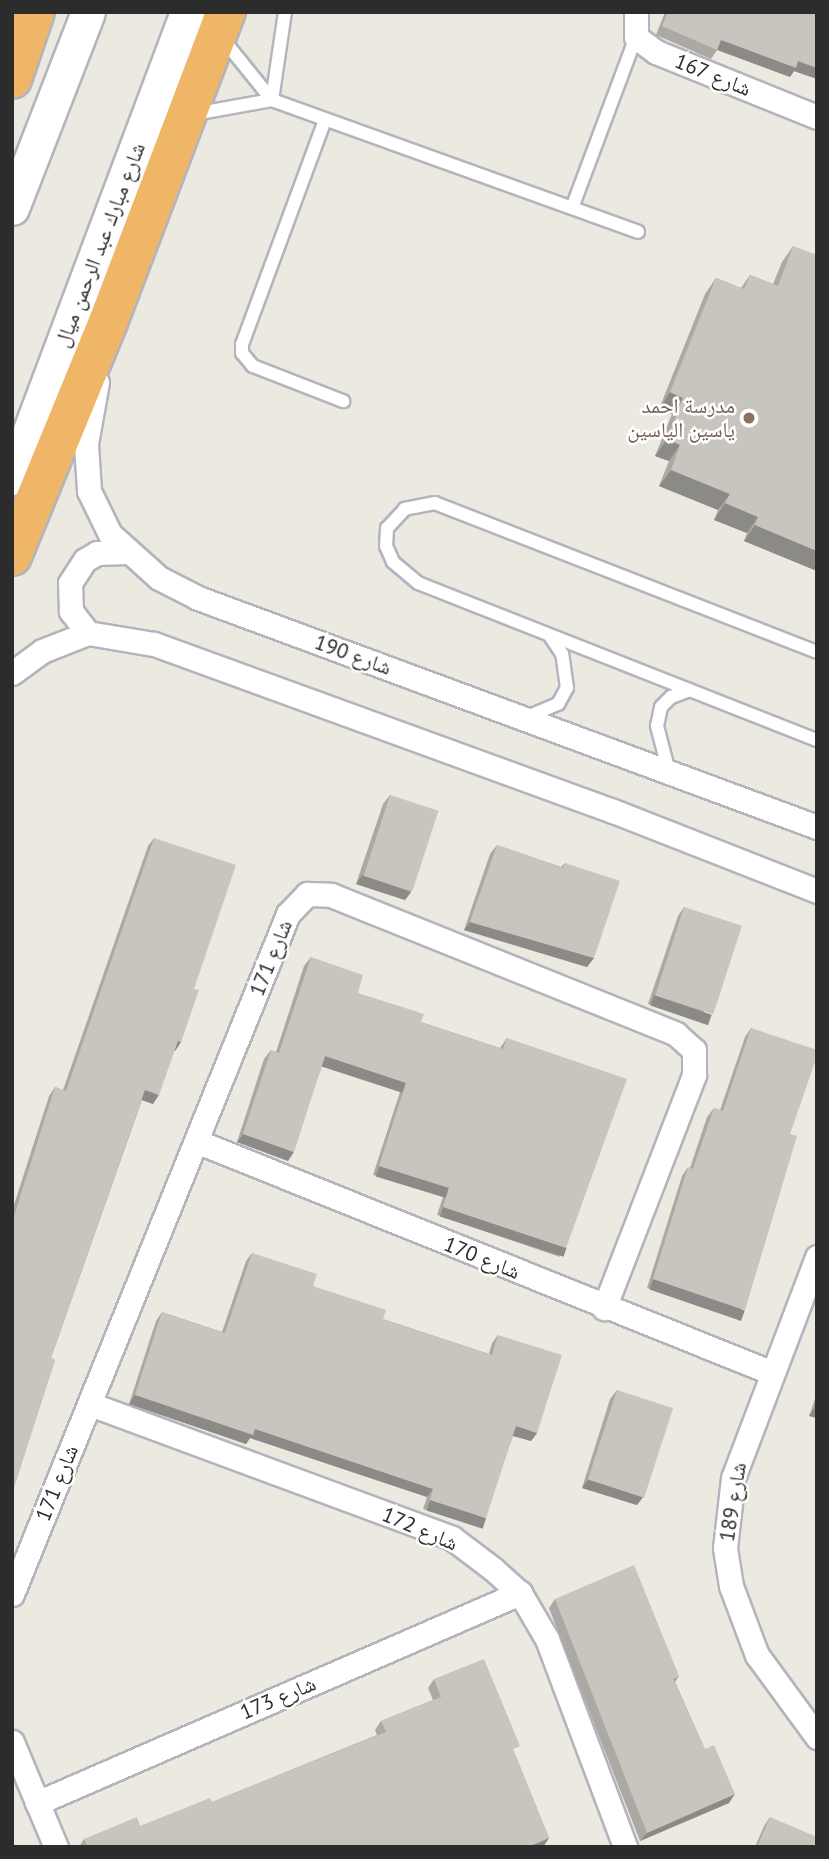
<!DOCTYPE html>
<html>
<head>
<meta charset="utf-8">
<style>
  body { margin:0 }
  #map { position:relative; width:829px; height:1859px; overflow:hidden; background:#ece9e0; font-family:"PT Sans","Noto Naskh Arabic",sans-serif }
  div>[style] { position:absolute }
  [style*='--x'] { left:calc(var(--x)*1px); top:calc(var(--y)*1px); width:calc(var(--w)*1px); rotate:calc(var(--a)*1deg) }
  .roads { filter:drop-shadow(2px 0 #b3b4be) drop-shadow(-2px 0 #b3b4be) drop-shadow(0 2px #b3b4be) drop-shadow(0 -2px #b3b4be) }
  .service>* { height:12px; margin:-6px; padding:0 6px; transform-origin:6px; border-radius:6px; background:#fff }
  .minor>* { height:23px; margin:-11.5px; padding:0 11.5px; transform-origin:11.5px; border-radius:11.5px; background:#fff }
  .secondary>* { height:33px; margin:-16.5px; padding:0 16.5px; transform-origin:16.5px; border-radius:16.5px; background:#fff }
  .motorway>* { height:38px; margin:-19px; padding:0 19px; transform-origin:19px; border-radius:19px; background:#f0b667 }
  .wall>* { inset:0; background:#aca9a4 }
  .shaded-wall>* { inset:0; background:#8c8a86; transform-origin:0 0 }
  .building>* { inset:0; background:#c8c5bf; transform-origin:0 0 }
  .dots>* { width:19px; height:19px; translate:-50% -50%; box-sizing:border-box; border:4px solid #fff; border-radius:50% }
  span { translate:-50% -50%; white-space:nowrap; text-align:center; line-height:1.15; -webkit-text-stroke:5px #fff; paint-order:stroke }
  .street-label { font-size:21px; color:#2c2c2c }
  .education-label { font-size:21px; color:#785e54 }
  .right { translate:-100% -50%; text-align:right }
  .frame { position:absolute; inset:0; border:14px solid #2c2c2c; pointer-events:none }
</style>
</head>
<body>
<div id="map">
  <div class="roads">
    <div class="service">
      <i style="--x:222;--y:38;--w:80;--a:51.1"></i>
      <i style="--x:272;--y:100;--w:89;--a:-81.6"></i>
      <i style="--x:194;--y:114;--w:79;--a:-10.2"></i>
      <i style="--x:272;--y:100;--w:389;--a:19.8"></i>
      <i style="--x:325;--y:120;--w:239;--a:110.3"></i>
      <i style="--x:242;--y:344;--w:9;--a:90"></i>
      <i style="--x:242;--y:353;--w:17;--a:50"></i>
      <i style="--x:253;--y:366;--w:97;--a:21.3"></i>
      <i style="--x:572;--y:208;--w:183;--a:-69.5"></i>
      <i style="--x:817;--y:652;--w:410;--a:-158.7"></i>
      <i style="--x:435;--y:503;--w:31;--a:169"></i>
      <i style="--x:405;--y:509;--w:26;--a:133"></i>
      <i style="--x:387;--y:528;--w:18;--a:93"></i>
      <i style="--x:386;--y:546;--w:17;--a:66"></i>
      <i style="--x:393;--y:562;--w:33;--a:40"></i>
      <i style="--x:418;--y:583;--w:429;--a:21.5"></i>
      <i style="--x:527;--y:717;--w:34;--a:-23"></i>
      <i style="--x:558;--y:704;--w:18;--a:-61"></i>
      <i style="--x:567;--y:688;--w:34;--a:-98"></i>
      <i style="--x:562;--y:654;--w:22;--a:-124"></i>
      <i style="--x:669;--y:772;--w:48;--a:-104.6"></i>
      <i style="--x:657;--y:726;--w:19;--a:-78"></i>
      <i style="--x:661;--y:707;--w:14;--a:-45"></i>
      <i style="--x:671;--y:697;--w:20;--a:-20"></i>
    </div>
    <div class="minor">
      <i style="--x:636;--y:12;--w:25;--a:90"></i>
      <i style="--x:636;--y:37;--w:25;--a:37"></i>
      <i style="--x:656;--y:52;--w:174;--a:22"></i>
      <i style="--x:97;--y:382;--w:63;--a:100.1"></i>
      <i style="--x:86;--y:444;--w:47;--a:86.3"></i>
      <i style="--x:89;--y:491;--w:48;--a:64"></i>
      <i style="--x:110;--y:534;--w:66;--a:41.9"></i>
      <i style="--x:159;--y:578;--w:44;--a:27.1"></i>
      <i style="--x:198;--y:598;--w:660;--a:20.3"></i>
      <i style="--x:88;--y:633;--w:28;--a:-128"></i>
      <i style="--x:71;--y:611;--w:28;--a:-92"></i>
      <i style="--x:70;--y:583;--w:27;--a:-57"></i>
      <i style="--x:85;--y:560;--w:14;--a:-30"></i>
      <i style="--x:97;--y:553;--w:29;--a:-2"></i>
      <i style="--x:12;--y:673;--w:37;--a:-36"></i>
      <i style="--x:42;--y:651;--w:49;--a:-21.4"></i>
      <i style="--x:88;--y:633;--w:67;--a:9.5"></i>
      <i style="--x:154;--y:644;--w:488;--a:20"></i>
      <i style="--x:613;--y:811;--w:219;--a:21.4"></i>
      <i style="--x:196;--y:1141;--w:619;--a:21.92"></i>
      <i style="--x:817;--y:1257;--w:236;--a:110.8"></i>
      <i style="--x:733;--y:1478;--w:70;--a:96.5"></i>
      <i style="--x:725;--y:1548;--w:38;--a:81"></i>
      <i style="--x:731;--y:1586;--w:74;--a:69.4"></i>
      <i style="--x:757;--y:1655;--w:102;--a:53.8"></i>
      <i style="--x:90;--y:1404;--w:386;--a:20.3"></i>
      <i style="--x:452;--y:1538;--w:51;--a:37.1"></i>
      <i style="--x:493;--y:1569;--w:36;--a:42"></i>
      <i style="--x:520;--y:1593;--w:53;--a:59.6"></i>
      <i style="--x:547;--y:1639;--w:222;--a:69.4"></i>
      <i style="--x:12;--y:1594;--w:734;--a:-67.91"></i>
      <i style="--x:288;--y:914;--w:28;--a:-46"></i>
      <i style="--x:307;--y:894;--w:24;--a:2"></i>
      <i style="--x:331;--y:895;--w:372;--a:21.9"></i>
      <i style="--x:676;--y:1034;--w:24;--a:42"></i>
      <i style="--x:694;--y:1050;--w:25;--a:90"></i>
      <i style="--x:694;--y:1075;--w:250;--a:111.1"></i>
      <i style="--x:12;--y:1742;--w:114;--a:67.3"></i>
      <i style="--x:37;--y:1803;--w:527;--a:-23.5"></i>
    </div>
    <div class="secondary">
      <i style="--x:12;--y:208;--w:210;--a:-68.8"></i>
      <i style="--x:12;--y:478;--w:498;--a:-69.4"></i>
    </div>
    <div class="motorway">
      <i style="--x:12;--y:79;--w:71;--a:-71.1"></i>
      <i style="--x:12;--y:556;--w:253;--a:-67.7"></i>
      <i style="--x:108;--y:322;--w:332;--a:-69.2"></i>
    </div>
  </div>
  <div class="wall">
    <i style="clip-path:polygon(665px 12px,817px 12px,817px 79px,794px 71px,790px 77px,717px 50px,711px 59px,656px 35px)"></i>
    <i style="clip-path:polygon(793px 246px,817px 571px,744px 541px,747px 533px,714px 520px,718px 510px,659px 486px,669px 461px,655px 456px,672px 414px,659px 409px,705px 294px,716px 278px,741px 288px,750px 275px,773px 284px,782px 262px)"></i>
    <i style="clip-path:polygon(390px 795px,411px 892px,405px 900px,356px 884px,383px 804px)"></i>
    <i style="clip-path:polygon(154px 838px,194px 989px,181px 1042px,175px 1051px,174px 1051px,153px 1104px,142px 1100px,51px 1358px,55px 1360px,12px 1492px,12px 1211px,49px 1096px,55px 1087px,63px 1090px,148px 846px)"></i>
    <i style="clip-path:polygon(497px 845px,561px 867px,565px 863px,594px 958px,587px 967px,464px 930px,490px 854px)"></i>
    <i style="clip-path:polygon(684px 907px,706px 1024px,648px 1004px,678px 916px)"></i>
    <i style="clip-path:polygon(311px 957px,358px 993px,421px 1022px,500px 1048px,507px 1038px,560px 1257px,437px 1215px,443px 1197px,373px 1175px,400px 1092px,322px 1066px,288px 1161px,237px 1142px,264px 1059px,271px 1050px,276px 1052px,304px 966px)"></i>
    <i style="clip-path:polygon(751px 1028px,790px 1134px,739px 1319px,647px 1288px,682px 1176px,688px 1167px,690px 1168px,707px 1117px,714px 1108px,720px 1110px,745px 1037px)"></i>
    <i style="clip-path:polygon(252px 1253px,313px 1286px,383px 1319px,489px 1354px,492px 1343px,498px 1335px,537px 1433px,531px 1441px,513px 1436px,480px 1527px,423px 1509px,427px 1497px,250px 1438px,246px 1444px,129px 1404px,156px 1321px,162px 1312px,222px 1332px,246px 1261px)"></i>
    <i style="clip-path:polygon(617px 1390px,643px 1497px,637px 1505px,582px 1488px,610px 1399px)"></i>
    <i style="clip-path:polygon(817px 1393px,817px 1418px,809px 1416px)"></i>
    <i style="clip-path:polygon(555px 1599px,679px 1676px,675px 1682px,729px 1803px,640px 1841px,549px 1608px)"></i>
    <i style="clip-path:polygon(434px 1679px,515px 1754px,549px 1838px,543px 1847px,79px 1847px,84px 1839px,140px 1826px,212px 1802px,377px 1735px,375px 1730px,381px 1721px,433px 1700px,428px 1688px)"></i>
    <i style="clip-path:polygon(770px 1817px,817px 1847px,755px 1847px,764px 1826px)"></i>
  </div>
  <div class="shaded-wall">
    <i style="clip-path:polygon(721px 40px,798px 61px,817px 68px,817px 79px,794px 71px,790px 77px,715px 49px)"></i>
    <i style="clip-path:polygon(670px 392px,683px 398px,672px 414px,659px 409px)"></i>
    <i style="clip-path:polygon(667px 439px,680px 445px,669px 461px,655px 456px)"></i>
    <i style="clip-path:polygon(671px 470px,730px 494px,718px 510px,659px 486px)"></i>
    <i style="clip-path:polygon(725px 503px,758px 517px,747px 533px,714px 520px)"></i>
    <i style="clip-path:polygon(755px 525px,817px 551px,817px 571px,744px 541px)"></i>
    <i style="clip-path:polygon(362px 875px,411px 892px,405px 900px,356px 884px)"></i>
    <i style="clip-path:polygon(470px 922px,594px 958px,587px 967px,464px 930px)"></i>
    <i style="left:654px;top:995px;width:61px;height:11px;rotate:19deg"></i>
    <i style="clip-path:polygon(178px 1041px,181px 1042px,175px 1051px,171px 1050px)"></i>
    <i style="left:325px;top:1056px;width:85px;height:11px;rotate:18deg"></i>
    <i style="clip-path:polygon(145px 1090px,159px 1095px,153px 1104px,139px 1099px)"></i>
    <i style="clip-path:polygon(243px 1134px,294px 1152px,288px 1161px,237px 1142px)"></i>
    <i style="left:379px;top:1166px;width:73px;height:11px;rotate:17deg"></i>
    <i style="left:443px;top:1207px;width:130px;height:10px;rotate:18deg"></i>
    <i style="left:653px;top:1279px;width:97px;height:11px;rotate:19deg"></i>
    <i style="clip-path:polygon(135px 1395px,255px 1429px,433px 1489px,427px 1497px,250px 1438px,246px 1444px,129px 1404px)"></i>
    <i style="clip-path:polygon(815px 1407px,817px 1407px,817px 1418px,809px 1416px)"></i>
    <i style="clip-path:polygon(516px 1426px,537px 1433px,531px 1441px,510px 1435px)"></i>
    <i style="clip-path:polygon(588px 1479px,643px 1497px,637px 1505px,582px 1488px)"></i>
    <i style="left:430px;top:1500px;width:59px;height:11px;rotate:18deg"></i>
    <i style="clip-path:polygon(735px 1794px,729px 1803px,640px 1841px,647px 1833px)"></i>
    <i style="clip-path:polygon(549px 1838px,543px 1847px,528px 1847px)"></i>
  </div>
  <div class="building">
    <i style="clip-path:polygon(668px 12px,817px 12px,817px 68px,798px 61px,796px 68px,721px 40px,717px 50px,662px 26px)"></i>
    <i style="clip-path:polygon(793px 246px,817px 255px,817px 551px,755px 525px,758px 517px,725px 503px,730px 494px,671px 470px,680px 445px,667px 439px,683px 398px,670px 392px,716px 278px,744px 289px,750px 275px,778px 286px)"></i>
    <i style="left:390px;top:795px;width:51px;height:85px;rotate:18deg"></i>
    <i style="clip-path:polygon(154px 838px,236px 865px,194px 989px,199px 990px,181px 1042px,178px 1041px,159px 1095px,145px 1090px,51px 1358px,55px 1360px,13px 1491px,12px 1215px,14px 1216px,55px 1087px,66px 1091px)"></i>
    <i style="clip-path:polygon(497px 845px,563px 868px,565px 863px,620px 881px,594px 958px,470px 922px)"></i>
    <i style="left:684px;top:907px;width:61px;height:93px;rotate:18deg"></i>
    <i style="clip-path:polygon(311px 957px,363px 975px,358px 993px,424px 1014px,421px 1022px,503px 1049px,507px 1038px,627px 1079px,566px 1248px,443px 1207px,449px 1188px,379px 1166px,406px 1083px,325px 1056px,294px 1152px,243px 1134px,271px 1050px,279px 1053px)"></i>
    <i style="clip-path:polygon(751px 1028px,817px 1050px,817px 1056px,790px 1134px,797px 1136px,745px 1310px,653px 1279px,688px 1167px,693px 1169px,714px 1108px,723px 1111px)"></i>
    <i style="clip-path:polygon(252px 1253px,317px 1274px,313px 1286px,386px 1310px,383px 1319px,492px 1355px,498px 1335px,562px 1355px,537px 1433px,516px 1426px,486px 1518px,430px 1500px,433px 1489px,255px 1429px,253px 1435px,135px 1395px,162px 1312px,225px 1333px)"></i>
    <i style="left:617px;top:1390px;width:59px;height:94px;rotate:18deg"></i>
    <i style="clip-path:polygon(634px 1565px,679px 1676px,673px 1679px,705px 1749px,714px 1745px,735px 1794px,647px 1833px,555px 1599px)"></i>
    <i style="clip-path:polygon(484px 1659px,520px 1746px,513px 1749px,549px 1838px,528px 1847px,88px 1847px,84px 1839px,137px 1817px,140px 1826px,210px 1798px,212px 1802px,386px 1732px,381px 1721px,441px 1697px,434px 1679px)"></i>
    <i style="clip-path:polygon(770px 1817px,817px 1837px,817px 1847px,757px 1847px)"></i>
  </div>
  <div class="dots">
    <i style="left:749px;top:418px;background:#8d6e63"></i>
  </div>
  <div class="street-label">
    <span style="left:713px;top:75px;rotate:22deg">شارع 167</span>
    <span style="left:100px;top:245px;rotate:-69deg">شارع مبارك عبد الرحمن ميال</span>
    <span style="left:353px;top:655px;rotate:20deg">شارع 190</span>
    <span style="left:271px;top:958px;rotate:-68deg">شارع 171</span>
    <span style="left:482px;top:1258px;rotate:22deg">شارع 170</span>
    <span style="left:57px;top:1483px;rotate:-68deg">شارع 171</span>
    <span style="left:733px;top:1502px;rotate:-81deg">شارع 189</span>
    <span style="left:420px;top:1529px;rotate:23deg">شارع 172</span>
    <span style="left:278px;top:1698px;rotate:-23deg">شارع 173</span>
  </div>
  <div class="education-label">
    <span class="right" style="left:735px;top:418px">مدرسة احمد<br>ياسين الياسين</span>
  </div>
  <div class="frame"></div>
</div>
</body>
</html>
